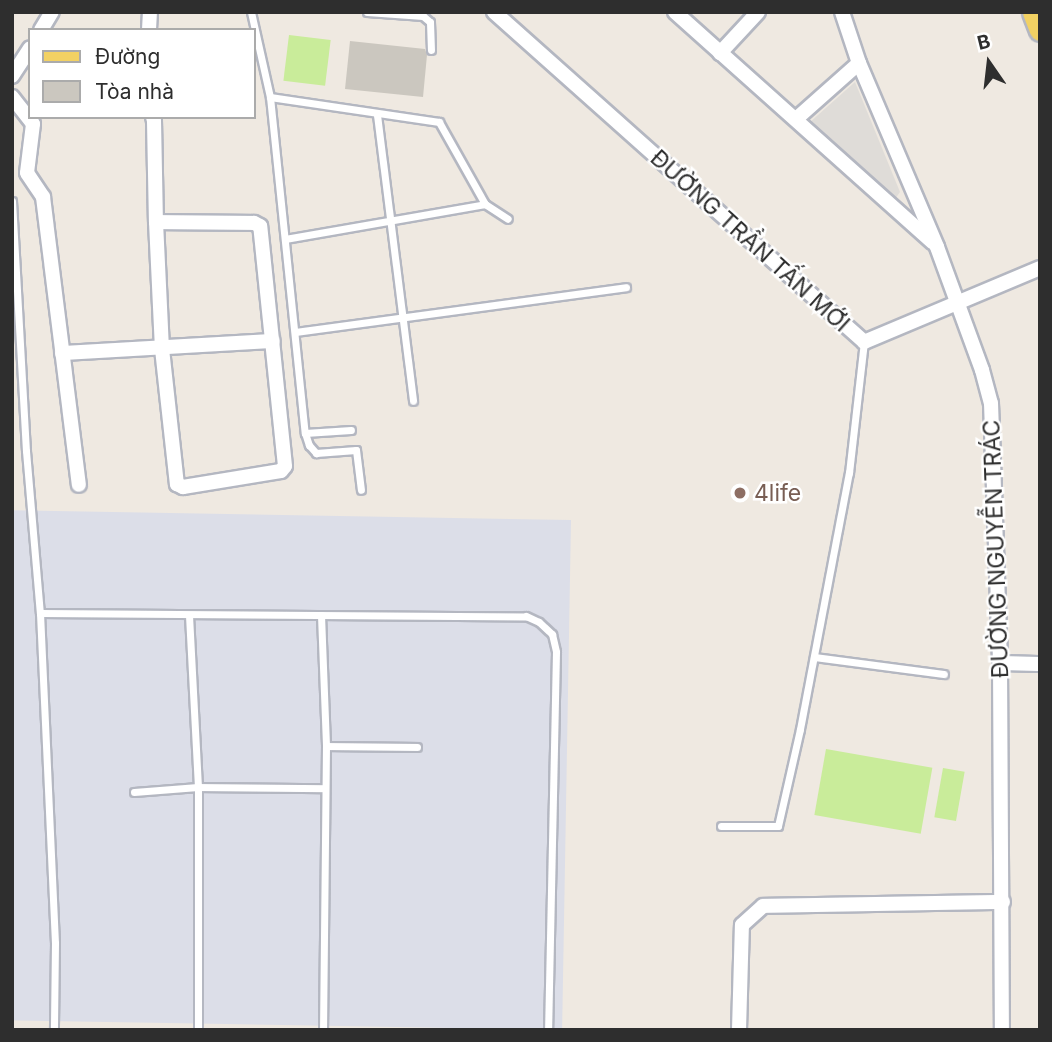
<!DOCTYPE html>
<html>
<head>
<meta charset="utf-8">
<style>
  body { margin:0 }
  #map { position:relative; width:1052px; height:1042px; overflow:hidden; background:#efe9e1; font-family:Inter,sans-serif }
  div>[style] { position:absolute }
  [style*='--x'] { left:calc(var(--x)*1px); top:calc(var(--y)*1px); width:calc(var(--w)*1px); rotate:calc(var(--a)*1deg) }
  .airport>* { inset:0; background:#dcdee8; transform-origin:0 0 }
  .pitch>* { inset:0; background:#c9ec9a; transform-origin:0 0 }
  .plaza>* { inset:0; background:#dfdcd8 }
  .building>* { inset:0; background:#cbc7bf }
  .roads { filter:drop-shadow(2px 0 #b4b7c1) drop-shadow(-2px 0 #b4b7c1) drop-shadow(0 2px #b4b7c1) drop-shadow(0 -2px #b4b7c1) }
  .lane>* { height:7px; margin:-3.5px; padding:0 3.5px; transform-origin:3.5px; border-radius:3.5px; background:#fff }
  .street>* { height:14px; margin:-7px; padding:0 7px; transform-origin:7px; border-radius:7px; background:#fff }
  .primary>* { height:21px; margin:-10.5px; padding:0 10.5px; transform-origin:10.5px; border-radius:10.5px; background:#f2d163 }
  .dots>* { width:19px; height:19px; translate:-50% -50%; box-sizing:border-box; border:4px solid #fff; border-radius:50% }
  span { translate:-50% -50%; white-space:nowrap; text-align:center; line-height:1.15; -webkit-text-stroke:5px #fff; paint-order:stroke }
  .street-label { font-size:23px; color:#2e2e2e }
  .education-label { font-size:23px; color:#785e54 }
  .left { translate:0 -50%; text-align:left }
  .frame { position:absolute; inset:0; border:14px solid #2e2e2e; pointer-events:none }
  .legend { position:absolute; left:28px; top:28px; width:228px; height:91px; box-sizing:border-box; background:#fff; border:2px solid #ababab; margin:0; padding:9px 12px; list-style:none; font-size:21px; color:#2e2e2e }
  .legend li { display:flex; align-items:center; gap:14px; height:35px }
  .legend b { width:35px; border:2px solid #ababab }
  .north { position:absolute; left:954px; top:28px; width:70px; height:70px; -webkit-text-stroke:5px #fff; paint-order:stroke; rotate:346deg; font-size:19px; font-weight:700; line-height:28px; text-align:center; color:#2e2e2e }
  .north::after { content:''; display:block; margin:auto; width:24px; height:32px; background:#2e2e2e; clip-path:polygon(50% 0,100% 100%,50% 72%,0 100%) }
</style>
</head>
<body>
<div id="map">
  <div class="airport">
    <i style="left:571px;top:520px;width:510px;height:559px;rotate:91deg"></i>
  </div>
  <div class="pitch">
    <i style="left:289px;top:35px;width:42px;height:46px;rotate:7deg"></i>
    <i style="left:826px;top:749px;width:108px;height:67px;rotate:10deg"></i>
    <i style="left:943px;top:768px;width:22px;height:50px;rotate:10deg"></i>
  </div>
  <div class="plaza">
    <i style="clip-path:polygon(855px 82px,900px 192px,895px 199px,809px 123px)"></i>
  </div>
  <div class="building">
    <i style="clip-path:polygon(350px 41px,425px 49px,427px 55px,423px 97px,345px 89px)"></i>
  </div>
  <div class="roads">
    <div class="lane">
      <i style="--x:251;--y:12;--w:87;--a:77.4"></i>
      <i style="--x:270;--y:97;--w:338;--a:84.1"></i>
      <i style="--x:305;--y:433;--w:13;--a:72"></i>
      <i style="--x:309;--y:445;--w:11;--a:49"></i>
      <i style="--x:316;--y:453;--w:40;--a:-4.3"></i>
      <i style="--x:356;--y:450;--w:40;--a:82.9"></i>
      <i style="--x:367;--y:12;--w:56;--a:4.1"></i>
      <i style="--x:423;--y:16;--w:9;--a:41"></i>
      <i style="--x:430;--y:22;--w:28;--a:88"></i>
      <i style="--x:270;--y:97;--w:171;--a:8.4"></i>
      <i style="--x:439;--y:122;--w:94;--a:60.7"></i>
      <i style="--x:377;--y:115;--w:288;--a:82.8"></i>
      <i style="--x:12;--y:201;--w:250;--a:86.8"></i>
      <i style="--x:26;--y:451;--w:163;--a:85.1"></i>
      <i style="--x:40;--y:613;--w:330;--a:87.4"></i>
      <i style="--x:55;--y:943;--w:87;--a:90.7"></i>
      <i style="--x:285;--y:239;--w:203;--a:-9.9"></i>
      <i style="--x:485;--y:204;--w:27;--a:33"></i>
      <i style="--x:295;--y:332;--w:334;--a:-7.7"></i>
      <i style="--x:305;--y:433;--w:46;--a:-3.7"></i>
      <i style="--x:40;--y:613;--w:486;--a:0.4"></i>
      <i style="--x:526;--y:616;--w:14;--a:25"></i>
      <i style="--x:539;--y:622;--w:18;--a:43"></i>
      <i style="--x:552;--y:634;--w:18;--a:77"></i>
      <i style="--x:556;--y:652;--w:378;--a:91.2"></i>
      <i style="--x:321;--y:615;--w:131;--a:87.8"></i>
      <i style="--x:326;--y:746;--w:284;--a:90.6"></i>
      <i style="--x:814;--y:657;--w:131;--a:7.5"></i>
      <i style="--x:326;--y:746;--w:91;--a:0.6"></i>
      <i style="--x:134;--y:792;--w:64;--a:-4.5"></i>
      <i style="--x:198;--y:787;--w:171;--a:-93"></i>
      <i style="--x:721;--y:826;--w:57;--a:0"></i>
      <i style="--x:778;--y:826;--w:99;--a:-77.2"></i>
      <i style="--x:800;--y:729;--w:261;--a:-79.2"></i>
      <i style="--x:849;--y:473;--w:132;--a:-83.5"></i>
      <i style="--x:198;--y:1030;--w:243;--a:-90"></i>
      <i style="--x:198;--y:787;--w:127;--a:0.5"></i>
    </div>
    <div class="street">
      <i style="--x:494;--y:12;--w:496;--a:41.7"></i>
      <i style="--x:864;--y:342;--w:191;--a:-22.8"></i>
      <i style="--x:675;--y:12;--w:346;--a:41.8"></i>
      <i style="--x:842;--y:12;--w:54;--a:71.6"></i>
      <i style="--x:859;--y:63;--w:200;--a:67"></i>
      <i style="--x:937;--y:247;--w:131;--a:69.9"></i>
      <i style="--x:982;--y:370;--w:34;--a:75"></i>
      <i style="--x:991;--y:403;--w:260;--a:88"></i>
      <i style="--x:1000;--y:663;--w:367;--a:89.7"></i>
      <i style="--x:41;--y:30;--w:21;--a:-59"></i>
      <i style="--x:149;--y:30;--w:18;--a:-87"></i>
      <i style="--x:720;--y:53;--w:56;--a:-47.2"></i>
      <i style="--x:12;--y:76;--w:33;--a:-57"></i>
      <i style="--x:12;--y:97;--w:34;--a:52"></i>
      <i style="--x:33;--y:124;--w:49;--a:97"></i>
      <i style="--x:27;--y:173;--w:29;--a:56"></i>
      <i style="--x:43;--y:197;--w:290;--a:82.9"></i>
      <i style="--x:153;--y:117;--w:4;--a:76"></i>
      <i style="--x:154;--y:121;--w:101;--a:88.9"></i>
      <i style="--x:156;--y:222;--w:127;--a:87.3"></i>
      <i style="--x:162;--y:349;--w:136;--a:83.7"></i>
      <i style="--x:177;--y:484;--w:7;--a:27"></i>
      <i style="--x:183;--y:487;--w:99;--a:-9.3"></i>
      <i style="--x:281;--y:471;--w:6;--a:-51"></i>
      <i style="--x:285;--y:466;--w:241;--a:-95.9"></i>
      <i style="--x:260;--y:226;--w:7;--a:-153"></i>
      <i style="--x:254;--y:223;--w:98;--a:-179.4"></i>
      <i style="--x:796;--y:119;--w:84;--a:-41.6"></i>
      <i style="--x:62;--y:353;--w:211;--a:-3.3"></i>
      <i style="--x:1000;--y:663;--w:40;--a:1.4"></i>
      <i style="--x:739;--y:1030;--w:105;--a:-88.4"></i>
      <i style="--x:742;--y:925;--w:28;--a:-42"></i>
      <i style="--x:763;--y:906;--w:240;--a:-1"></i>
    </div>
    <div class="primary">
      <i style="--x:1033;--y:12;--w:19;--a:69"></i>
    </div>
  </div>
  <div class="dots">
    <i style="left:740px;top:493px;background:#8d6e63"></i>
  </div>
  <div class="street-label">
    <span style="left:750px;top:241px;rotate:42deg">ĐƯỜNG TRẦN TẤN MỚI</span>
    <span style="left:996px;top:549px;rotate:-92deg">ĐƯỜNG NGUYỄN TRÁC</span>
  </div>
  <div class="education-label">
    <span class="left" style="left:754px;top:493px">4life</span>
  </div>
  <div class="frame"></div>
  <ul class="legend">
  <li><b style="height:9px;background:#f2d163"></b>Đường</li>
  <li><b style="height:19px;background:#cbc7bf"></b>Tòa nhà</li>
  </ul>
  <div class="north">B</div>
</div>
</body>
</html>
